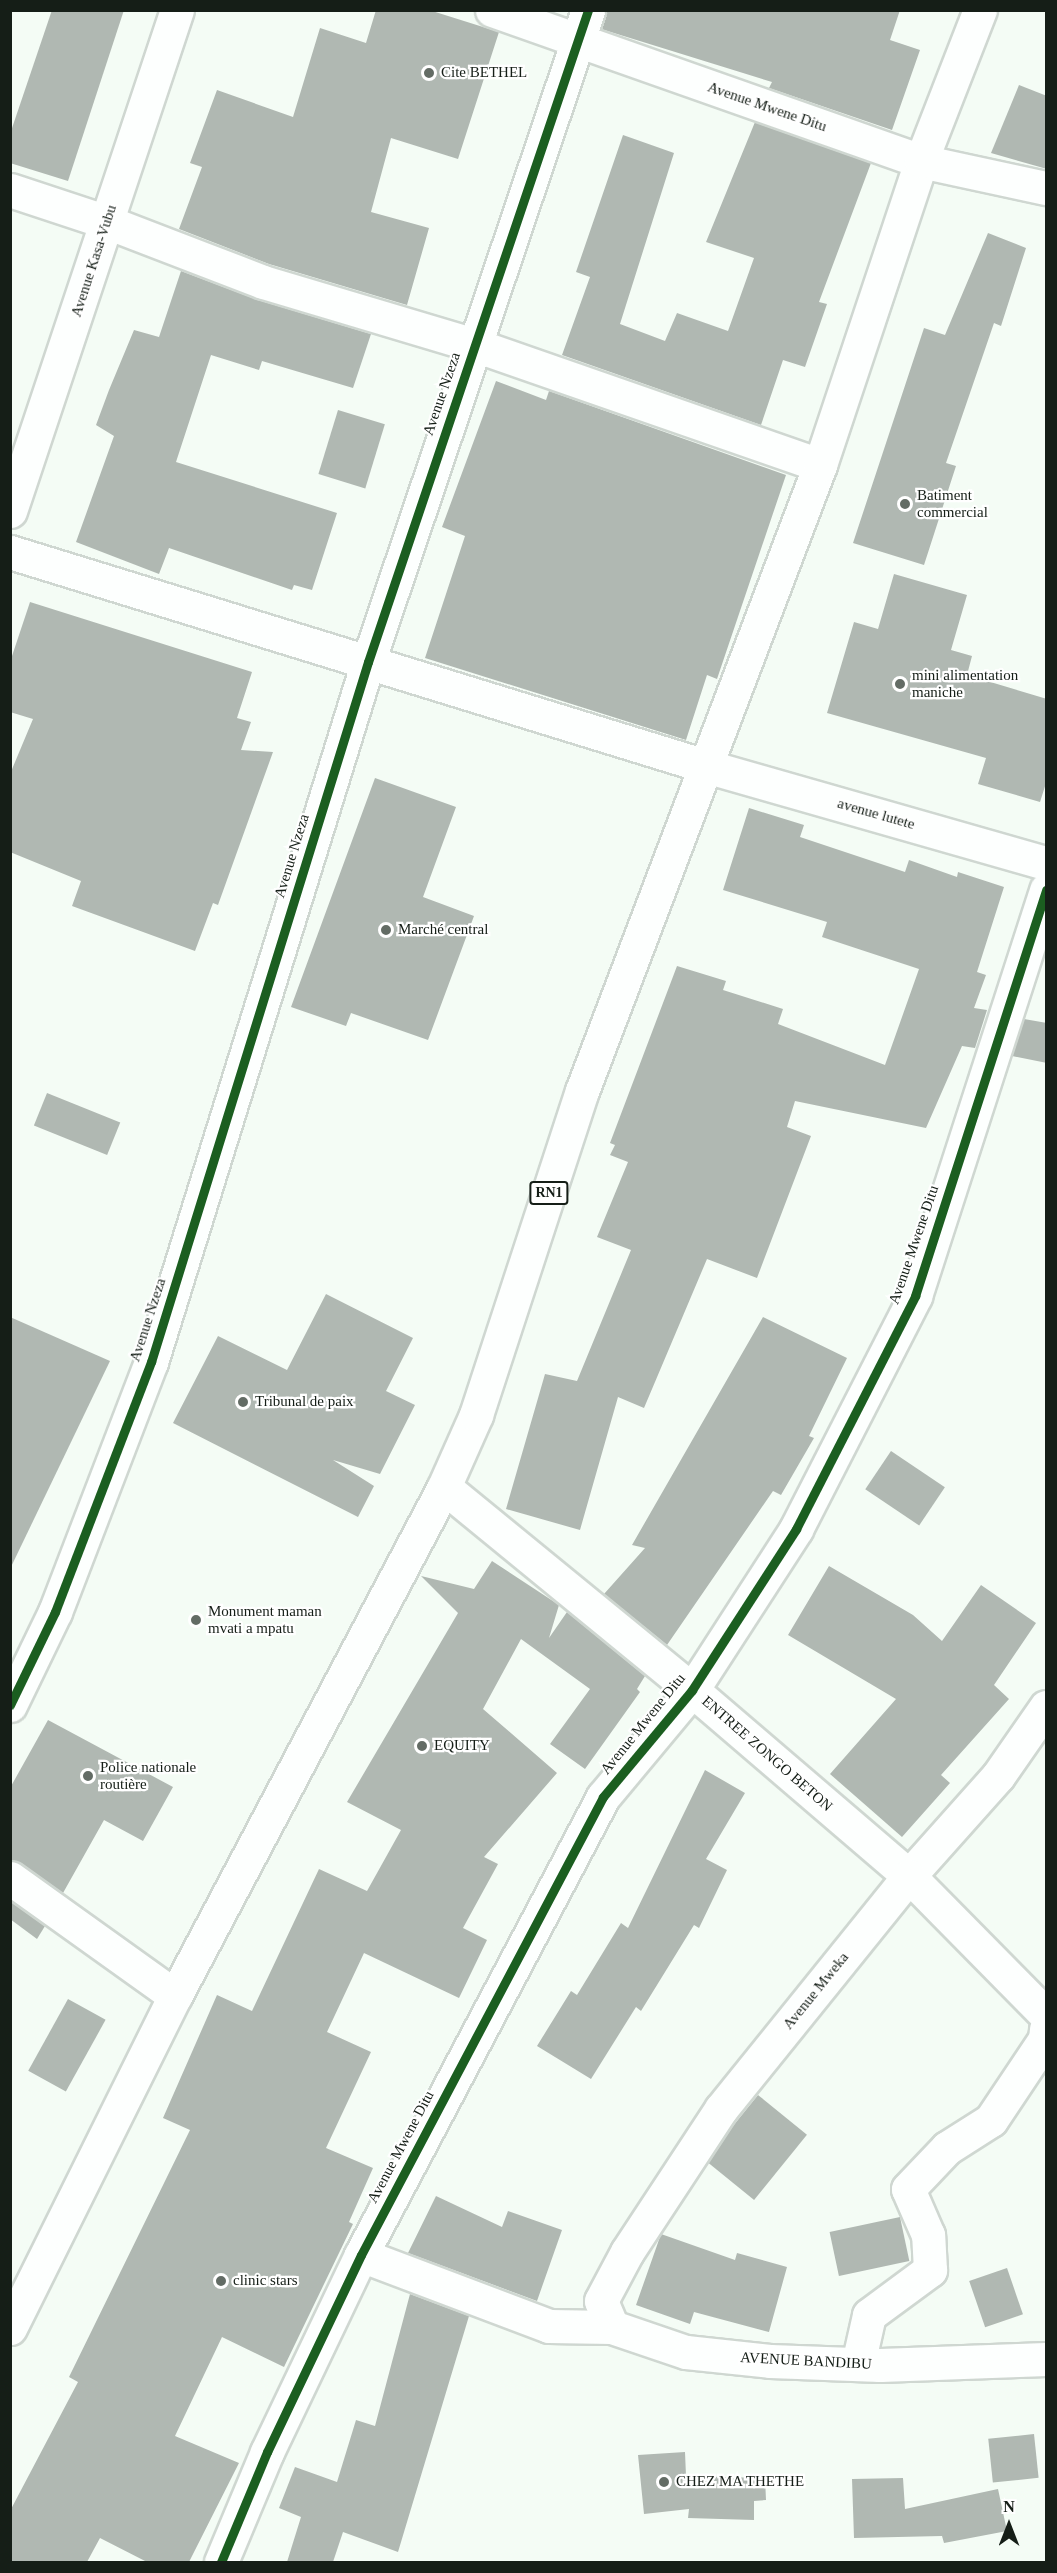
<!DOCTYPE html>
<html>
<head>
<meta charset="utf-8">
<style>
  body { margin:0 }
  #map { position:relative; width:1057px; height:2573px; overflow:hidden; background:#f4fcf5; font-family:Georgia,serif }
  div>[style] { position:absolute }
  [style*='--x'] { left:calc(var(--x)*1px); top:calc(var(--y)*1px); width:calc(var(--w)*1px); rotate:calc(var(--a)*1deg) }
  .building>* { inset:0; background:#b0b8b2; transform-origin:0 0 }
  .roads { filter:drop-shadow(2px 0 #cfd7d1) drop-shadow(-2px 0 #cfd7d1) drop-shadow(0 2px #cfd7d1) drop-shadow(0 -2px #cfd7d1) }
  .minor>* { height:33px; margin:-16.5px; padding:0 16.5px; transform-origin:16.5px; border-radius:16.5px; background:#fdfffe }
  .trunk>* { height:33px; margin:-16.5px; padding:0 16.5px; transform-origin:16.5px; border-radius:16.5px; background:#fdfffe }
  .cycleway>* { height:9px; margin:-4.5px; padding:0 4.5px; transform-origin:4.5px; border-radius:4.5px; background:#1b5e20 }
  .dots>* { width:16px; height:16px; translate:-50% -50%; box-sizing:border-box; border:3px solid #fff; border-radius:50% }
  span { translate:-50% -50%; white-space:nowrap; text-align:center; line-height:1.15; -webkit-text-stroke:4.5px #fff; paint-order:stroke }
  .shield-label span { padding:2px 4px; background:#fff; border:2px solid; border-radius:4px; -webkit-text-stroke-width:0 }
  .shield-label { font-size:14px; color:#151e17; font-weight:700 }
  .poi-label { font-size:15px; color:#151e17 }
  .left { translate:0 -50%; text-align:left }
  .street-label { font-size:15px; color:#151e17 }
  .frame { position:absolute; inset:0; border:12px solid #151e17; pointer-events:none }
  .north { position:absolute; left:979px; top:2495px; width:60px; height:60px; -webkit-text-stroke:4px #fff; paint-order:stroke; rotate:0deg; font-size:16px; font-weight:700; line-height:24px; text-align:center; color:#151e17 }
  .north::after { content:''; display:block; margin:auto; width:21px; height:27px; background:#151e17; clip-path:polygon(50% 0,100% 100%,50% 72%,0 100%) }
</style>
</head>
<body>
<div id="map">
  <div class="building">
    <i style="clip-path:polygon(52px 10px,124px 10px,68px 181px,10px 163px,10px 134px)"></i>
    <i style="clip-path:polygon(376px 10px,429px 10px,499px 32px,458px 159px,391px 138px,371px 212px,429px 228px,407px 305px,269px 264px,179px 229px,202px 167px,190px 163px,217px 90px,293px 117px,320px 28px,366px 43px)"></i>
    <i style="clip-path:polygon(606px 10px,900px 10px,890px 40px,920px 50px,892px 130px,769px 88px,772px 82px,601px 29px)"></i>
    <i style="clip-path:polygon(1019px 85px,1047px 96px,1047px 169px,991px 153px)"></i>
    <i style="clip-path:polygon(755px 122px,871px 163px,819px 302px,827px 304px,805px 367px,783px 360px,761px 425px,562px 355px,590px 277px,576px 272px,623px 135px,674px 153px,620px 324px,665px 341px,677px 313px,728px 331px,754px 258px,706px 242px)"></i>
    <i style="clip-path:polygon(988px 233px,1026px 248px,1001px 326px,994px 323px,946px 463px,956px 466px,924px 565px,853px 543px,924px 328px,945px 335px)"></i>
    <i style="clip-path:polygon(181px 271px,258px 300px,371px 334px,353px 388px,262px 361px,259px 370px,211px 355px,176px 462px,337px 513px,312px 590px,294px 585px,292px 590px,169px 548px,159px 574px,76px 542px,114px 436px,96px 425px,109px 390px,134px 330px,159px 337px)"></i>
    <i style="clip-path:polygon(496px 381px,546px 400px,549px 391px,786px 475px,717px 679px,707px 675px,686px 740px,425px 658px,465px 536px,442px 527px)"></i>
    <i style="left:338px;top:410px;width:49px;height:67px;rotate:17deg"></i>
    <i style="clip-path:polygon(894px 574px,967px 595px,951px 650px,972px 656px,967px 675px,1047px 699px,1047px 780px,1040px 802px,978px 784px,986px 758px,827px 713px,854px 622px,878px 629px)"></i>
    <i style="clip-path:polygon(30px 602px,252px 672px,237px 718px,251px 722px,241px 750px,273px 752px,218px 905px,213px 903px,195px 951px,72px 906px,81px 881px,10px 852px,10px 774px,33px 719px,10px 712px,10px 662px)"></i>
    <i style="clip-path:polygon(375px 778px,456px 807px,423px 897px,474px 916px,428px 1040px,351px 1013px,346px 1026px,291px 1007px)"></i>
    <i style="clip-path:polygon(749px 808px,804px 825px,800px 837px,905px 872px,909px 860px,957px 877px,958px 872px,1004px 887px,977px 972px,986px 975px,974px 1008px,987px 1010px,975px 1048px,962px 1046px,926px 1128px,795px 1101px,787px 1127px,811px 1136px,757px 1278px,707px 1259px,644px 1408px,618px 1397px,580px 1530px,506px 1509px,545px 1374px,577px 1381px,631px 1250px,597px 1237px,628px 1162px,610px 1155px,615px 1145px,610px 1143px,677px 966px,726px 981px,723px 990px,783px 1009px,778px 1024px,885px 1065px,919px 969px,822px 937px,827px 922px,723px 890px)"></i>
    <i style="clip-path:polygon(1024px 1019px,1047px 1023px,1047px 1063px,1012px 1056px)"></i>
    <i style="left:47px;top:1093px;width:79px;height:35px;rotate:22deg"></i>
    <i style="clip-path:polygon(326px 1294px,413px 1338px,386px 1391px,415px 1405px,380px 1474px,333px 1460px,374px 1486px,358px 1517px,173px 1423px,218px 1336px,287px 1370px)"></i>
    <i style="clip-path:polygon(10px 1317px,110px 1361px,10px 1569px)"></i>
    <i style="clip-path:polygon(763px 1317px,847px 1358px,809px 1436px,814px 1438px,781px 1495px,773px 1491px,667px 1645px,604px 1594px,645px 1548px,632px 1545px)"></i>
    <i style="left:891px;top:1451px;width:65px;height:46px;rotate:34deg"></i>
    <i style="clip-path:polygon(492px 1561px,559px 1605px,549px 1638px,567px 1612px,645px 1676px,637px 1689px,640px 1692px,585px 1769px,550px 1744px,590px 1689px,521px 1639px,483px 1709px,557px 1773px,484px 1857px,498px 1864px,463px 1928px,487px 1940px,459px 1998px,364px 1953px,327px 2032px,371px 2052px,326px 2148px,373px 2168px,349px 2222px,353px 2224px,284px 2367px,222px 2337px,175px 2436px,239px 2463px,189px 2562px,147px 2562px,100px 2538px,87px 2562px,10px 2562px,10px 2511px,78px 2382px,69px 2377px,190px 2130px,163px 2118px,217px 1995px,252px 2011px,319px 1869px,367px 1891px,401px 1830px,347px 1802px,458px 1613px,421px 1576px,474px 1589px)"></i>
    <i style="clip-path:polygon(829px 1566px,913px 1615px,942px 1641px,981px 1585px,1036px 1623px,994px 1685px,1009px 1699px,941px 1775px,950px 1783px,902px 1837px,830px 1774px,896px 1699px,788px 1635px)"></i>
    <i style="clip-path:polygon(48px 1720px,173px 1787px,143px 1841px,104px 1820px,63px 1893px,10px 1859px,10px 1788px)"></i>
    <i style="clip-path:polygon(705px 1770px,745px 1793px,706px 1859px,727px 1870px,699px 1928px,694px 1925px,641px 2011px,636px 2007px,591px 2079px,537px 2046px,571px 1991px,577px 1995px,621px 1923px,628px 1928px)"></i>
    <i style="clip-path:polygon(10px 1901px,45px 1926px,37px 1939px,10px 1919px)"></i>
    <i style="left:68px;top:1999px;width:43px;height:82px;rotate:29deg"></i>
    <i style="left:758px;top:2095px;width:63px;height:84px;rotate:39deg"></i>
    <i style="clip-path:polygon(436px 2196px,502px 2227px,508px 2211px,562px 2230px,537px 2301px,408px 2253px)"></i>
    <i style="left:900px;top:2217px;width:45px;height:72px;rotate:78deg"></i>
    <i style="clip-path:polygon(661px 2234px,735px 2260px,737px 2253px,787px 2267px,769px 2332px,694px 2312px,690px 2324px,636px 2305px)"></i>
    <i style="left:1007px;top:2268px;width:49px;height:40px;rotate:71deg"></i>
    <i style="clip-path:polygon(410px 2294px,469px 2316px,398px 2552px,343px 2532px,333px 2562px,287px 2562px,301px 2517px,279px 2508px,295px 2467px,337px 2482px,356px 2420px,375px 2426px)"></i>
    <i style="left:1034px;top:2434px;width:44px;height:46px;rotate:84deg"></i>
    <i style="clip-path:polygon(685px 2452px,686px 2476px,765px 2478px,766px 2500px,754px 2501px,754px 2520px,688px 2518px,689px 2509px,644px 2514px,638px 2455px)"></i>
    <i style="clip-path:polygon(903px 2478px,905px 2509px,998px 2489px,1007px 2531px,944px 2543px,942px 2536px,854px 2538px,852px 2479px)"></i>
  </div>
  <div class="roads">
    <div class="minor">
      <i style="--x:492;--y:10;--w:455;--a:19.4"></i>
      <i style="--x:921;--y:161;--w:128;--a:12.2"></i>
      <i style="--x:10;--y:190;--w:102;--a:18.3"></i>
      <i style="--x:107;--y:222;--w:167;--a:21"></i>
      <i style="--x:263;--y:282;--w:221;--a:16.6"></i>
      <i style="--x:475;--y:345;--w:365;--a:19.2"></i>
      <i style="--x:10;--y:511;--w:528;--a:-71.57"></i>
      <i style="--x:10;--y:552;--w:727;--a:17.11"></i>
      <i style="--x:705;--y:766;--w:355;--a:15.9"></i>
      <i style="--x:444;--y:1487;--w:320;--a:39.3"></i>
      <i style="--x:692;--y:1690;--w:286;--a:40.6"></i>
      <i style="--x:909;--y:1876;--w:195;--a:45.4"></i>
      <i style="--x:10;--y:1705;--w:103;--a:-64.2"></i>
      <i style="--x:55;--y:1612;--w:268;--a:-69"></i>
      <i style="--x:151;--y:1362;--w:733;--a:-72.78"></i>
      <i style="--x:368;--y:662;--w:688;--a:-71.35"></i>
      <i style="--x:1046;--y:1707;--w:84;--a:124.8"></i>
      <i style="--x:998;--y:1776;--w:134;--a:131.7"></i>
      <i style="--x:909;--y:1876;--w:299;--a:128.9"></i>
      <i style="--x:721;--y:2109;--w:171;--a:123.3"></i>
      <i style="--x:627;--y:2252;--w:55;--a:118"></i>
      <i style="--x:601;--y:2301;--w:28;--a:67"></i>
      <i style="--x:612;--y:2327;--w:78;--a:18.7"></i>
      <i style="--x:686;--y:2352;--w:84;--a:6.1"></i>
      <i style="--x:770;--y:2361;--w:110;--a:2.1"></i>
      <i style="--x:880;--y:2365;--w:166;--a:-2.1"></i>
      <i style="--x:10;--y:1878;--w:203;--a:35.6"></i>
      <i style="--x:361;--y:2255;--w:201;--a:20.7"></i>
      <i style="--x:549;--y:2326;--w:63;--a:0.9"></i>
      <i style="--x:858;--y:2364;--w:50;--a:-77.3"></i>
      <i style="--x:869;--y:2315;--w:76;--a:-36.4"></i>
      <i style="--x:930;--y:2270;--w:35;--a:-93"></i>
      <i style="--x:928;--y:2235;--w:50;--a:-113.5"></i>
      <i style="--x:908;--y:2189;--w:57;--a:-46.4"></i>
      <i style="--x:947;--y:2148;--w:52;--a:-32.5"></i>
      <i style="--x:991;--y:2120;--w:97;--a:-56.3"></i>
      <i style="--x:1045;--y:2039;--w:10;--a:-84"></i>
      <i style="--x:221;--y:2562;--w:119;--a:-67.3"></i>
      <i style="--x:267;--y:2452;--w:218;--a:-64.5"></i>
      <i style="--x:361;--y:2255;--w:518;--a:-62.15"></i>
      <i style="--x:603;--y:1797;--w:139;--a:-50.2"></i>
      <i style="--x:692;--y:1690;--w:192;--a:-57.1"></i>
      <i style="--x:796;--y:1529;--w:262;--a:-62.9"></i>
      <i style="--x:915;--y:1296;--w:427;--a:-72.1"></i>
    </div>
    <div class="trunk">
      <i style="--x:10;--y:2328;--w:371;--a:-63.6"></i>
      <i style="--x:175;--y:1996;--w:576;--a:-62.14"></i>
      <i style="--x:444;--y:1487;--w:79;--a:-66"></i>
      <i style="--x:476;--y:1415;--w:341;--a:-71.9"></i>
      <i style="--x:582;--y:1091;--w:670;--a:-69.18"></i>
      <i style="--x:820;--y:465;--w:320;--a:-71.6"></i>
      <i style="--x:921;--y:161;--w:162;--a:-68.7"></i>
    </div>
  </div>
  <div class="cycleway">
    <i style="--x:10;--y:1705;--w:103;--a:-64.2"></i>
    <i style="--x:55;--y:1612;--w:268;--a:-69"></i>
    <i style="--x:151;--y:1362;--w:733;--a:-72.78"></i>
    <i style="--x:368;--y:662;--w:688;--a:-71.35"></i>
    <i style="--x:221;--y:2562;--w:119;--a:-67.3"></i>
    <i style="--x:267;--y:2452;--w:218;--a:-64.5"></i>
    <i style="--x:361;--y:2255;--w:518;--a:-62.15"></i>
    <i style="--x:603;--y:1797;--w:139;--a:-50.2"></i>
    <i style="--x:692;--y:1690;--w:192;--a:-57.1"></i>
    <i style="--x:796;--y:1529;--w:262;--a:-62.9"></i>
    <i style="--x:915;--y:1296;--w:427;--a:-72.1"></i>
  </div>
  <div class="dots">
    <i style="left:429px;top:73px;background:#636c65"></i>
    <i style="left:905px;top:504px;background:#636c65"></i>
    <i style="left:900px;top:684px;background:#636c65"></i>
    <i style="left:386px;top:930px;background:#636c65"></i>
    <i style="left:243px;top:1402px;background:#636c65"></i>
    <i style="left:196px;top:1620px;background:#636c65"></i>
    <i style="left:422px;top:1746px;background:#636c65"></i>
    <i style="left:88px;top:1776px;background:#636c65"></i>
    <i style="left:221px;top:2281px;background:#636c65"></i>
    <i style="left:664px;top:2482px;background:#636c65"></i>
  </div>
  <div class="shield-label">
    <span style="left:549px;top:1193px">RN1</span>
  </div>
  <div class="poi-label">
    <span class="left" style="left:441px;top:73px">Cite BETHEL</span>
    <span class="left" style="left:917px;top:504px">Batiment<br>commercial</span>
    <span class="left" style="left:912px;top:684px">mini alimentation<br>maniche</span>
    <span class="left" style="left:398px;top:930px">Marché central</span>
    <span class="left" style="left:255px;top:1402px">Tribunal de paix</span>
    <span class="left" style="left:208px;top:1620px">Monument maman<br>mvati a mpatu</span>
    <span class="left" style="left:434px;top:1746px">EQUITY</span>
    <span class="left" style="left:100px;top:1776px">Police nationale<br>routière</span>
    <span class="left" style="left:233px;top:2281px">clinic stars</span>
    <span class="left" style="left:676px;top:2482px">CHEZ MA THETHE</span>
  </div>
  <div class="street-label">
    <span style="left:767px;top:107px;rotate:19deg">Avenue Mwene Ditu</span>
    <span style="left:94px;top:261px;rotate:-72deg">Avenue Kasa-Vubu</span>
    <span style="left:442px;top:394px;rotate:-71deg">Avenue Nzeza</span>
    <span style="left:876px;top:814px;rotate:16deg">avenue lutete</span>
    <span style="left:292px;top:856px;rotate:-73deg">Avenue Nzeza</span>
    <span style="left:914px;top:1245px;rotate:-71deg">Avenue Mwene Ditu</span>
    <span style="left:148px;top:1320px;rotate:-72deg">Avenue Nzeza</span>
    <span style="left:643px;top:1724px;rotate:-51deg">Avenue Mwene Ditu</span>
    <span style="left:767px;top:1754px;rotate:41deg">ENTREE ZONGO BETON</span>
    <span style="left:816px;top:1991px;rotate:-51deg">Avenue Mweka</span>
    <span style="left:401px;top:2147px;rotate:-62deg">Avenue Mwene Ditu</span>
    <span style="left:806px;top:2361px;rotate:3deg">AVENUE BANDIBU</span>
  </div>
  <div class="frame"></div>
  <div class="north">N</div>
</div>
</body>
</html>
